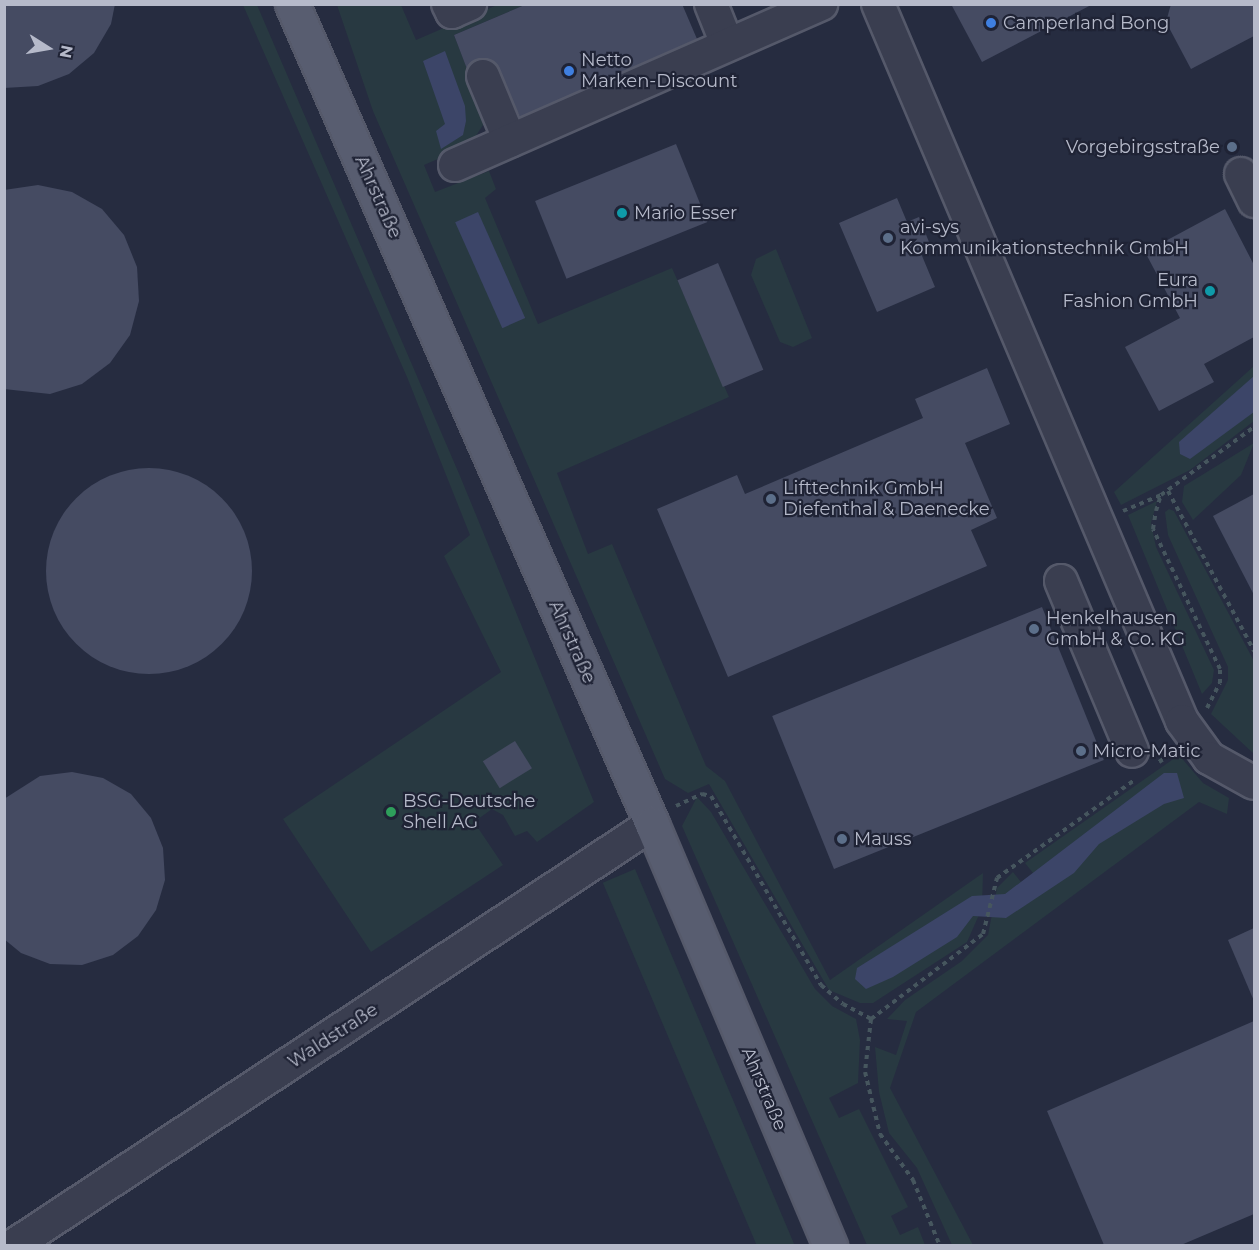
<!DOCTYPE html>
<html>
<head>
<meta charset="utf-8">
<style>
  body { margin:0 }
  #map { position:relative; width:1259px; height:1250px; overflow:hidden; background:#262c40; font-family:Montserrat,sans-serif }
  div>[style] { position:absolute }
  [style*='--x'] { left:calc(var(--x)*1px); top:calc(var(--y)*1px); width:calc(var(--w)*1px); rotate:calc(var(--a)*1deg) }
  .green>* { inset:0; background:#283941; transform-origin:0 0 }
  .water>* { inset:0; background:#3c4568; transform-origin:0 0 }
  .building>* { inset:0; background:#454b62; transform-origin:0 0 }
  .round { border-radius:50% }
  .path>* { height:4px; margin-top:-2px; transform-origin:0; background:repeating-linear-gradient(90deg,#46565e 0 4.5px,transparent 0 9px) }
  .roads { filter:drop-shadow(2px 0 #55596a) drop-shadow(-2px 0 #55596a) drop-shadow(0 2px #55596a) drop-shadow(0 -2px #55596a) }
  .minor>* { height:32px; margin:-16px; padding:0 16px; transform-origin:16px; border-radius:16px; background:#3a3e50 }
  .major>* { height:33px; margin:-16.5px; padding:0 16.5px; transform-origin:16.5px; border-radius:16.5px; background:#585d70 }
  .dots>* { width:16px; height:16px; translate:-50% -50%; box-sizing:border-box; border:3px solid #1f2335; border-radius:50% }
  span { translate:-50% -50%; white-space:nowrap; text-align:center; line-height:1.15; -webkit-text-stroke:4.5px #1f2335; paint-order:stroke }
  .poi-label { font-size:18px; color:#b6baca }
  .left { translate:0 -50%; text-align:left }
  .right { translate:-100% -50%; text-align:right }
  .street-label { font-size:18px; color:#b6baca }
  .frame { position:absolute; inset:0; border:6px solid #b6baca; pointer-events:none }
  .north { position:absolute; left:18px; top:18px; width:60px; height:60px; -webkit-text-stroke:4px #1f2335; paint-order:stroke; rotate:101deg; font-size:16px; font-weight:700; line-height:24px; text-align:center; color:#b6baca }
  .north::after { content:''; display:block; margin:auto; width:21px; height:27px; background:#b6baca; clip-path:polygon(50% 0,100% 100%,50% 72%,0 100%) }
</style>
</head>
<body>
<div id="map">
  <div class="green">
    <i style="clip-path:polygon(243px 5px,257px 5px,460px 476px,594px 802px,537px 842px,527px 831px,515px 836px,503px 815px,492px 809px,474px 822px,503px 865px,371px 952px,283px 819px,501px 672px,444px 556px,470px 535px,407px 377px)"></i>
    <i style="clip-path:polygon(337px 5px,401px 5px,416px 40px,497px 5px,525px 5px,454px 35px,484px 112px,483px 125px,470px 145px,424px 165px,435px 192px,489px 171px,496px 189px,485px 198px,538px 324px,672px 268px,729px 397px,557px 473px,588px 554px,612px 544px,706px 766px,725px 781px,830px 980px,983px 873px,982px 908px,967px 942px,873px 1003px,860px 1003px,829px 990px,709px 784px,688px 793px,665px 779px,373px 111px)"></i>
    <i style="clip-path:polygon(776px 249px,812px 338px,793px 347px,780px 342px,751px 275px,756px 259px)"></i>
    <i style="clip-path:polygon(1254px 366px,1254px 421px,1190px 470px,1121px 505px,1114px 492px)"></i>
    <i style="clip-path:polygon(1254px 443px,1241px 475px,1193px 520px,1182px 502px,1184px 486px)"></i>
    <i style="clip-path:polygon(1157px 501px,1151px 523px,1156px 547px,1214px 670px,1212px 683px,1202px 694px,1128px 515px)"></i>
    <i style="clip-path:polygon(1169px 509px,1174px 511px,1254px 661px,1254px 754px,1211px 714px,1228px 680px,1228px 667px,1168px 535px,1165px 512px)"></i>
    <i style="clip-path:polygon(1179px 755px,1203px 783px,1229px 798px,1227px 814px,1199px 802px,916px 1012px,890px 1088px,973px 1245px,952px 1245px,917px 1168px,889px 1133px,879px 1092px,875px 1047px,896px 1055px,907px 1021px,887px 1019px,905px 1000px,962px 961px,988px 935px,997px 888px,1013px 872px,1021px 882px,1033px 873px,1025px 863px)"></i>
    <i style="clip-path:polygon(697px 797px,711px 812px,815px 989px,832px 1006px,856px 1019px,860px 1040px,858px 1083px,829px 1098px,839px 1118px,859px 1109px,908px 1207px,891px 1216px,900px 1235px,918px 1227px,925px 1245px,867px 1245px,682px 826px)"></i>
    <i style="left:635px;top:869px;width:407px;height:35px;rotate:67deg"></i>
  </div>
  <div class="water">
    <i style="clip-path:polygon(445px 51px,465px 106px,466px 121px,463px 135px,441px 149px,436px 131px,445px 124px,423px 61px)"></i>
    <i style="left:478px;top:212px;width:116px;height:25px;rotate:66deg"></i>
    <i style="clip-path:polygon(1254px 376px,1254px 412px,1190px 459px,1180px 454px,1179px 442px)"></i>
    <i style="clip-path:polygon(1164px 773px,1177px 773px,1184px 798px,1164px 804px,1099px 844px,1074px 873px,1006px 918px,973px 916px,957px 937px,893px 977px,866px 989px,855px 979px,857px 968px,972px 896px,1005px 894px)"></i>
  </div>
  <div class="building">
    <i style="clip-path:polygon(4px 4px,115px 4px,111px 24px,94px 53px,69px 74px,38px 86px,4px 88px)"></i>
    <i style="clip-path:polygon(527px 4px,682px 4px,697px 39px,520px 117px,494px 62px,477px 59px,467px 69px,454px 35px)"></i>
    <i style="clip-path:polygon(951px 4px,1093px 4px,982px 62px)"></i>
    <i style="clip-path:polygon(1171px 4px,1254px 4px,1254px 36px,1191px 69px,1166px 22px)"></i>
    <i style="left:676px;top:144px;width:84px;height:152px;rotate:68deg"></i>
    <i style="clip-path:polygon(38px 185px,72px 192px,102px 209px,124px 235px,137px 267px,139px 301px,130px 335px,110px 363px,82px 384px,50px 394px,4px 389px,4px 190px)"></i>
    <i style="clip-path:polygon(897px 198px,907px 222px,919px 217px,931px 247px,920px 251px,935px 287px,877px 312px,839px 223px)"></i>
    <i style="clip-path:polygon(1225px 209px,1254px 265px,1254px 337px,1204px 364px,1214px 382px,1159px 411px,1125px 347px,1180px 318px,1145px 252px)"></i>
    <i style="left:718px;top:263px;width:116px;height:44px;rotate:67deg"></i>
    <i style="clip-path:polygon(987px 368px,1010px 424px,965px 443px,997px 518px,971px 530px,987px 566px,728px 677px,657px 509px,737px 475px,745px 494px,923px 418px,915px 399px)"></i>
    <i class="round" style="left:46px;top:468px;width:206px;height:206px"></i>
    <i style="clip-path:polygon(1254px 494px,1254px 595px,1213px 516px)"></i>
    <i style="left:1042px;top:607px;width:165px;height:291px;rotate:68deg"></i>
    <i style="left:515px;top:741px;width:32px;height:38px;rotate:58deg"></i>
    <i style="clip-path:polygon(72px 772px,103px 778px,131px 794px,151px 818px,163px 848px,165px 880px,156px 910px,138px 936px,113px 955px,82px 965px,50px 964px,21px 953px,4px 939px,4px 799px,40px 776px)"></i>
    <i style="clip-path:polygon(1254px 928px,1254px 1001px,1228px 940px)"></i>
    <i style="clip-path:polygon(1254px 1021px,1254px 1214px,1181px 1245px,1104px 1245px,1047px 1111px)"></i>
  </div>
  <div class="path">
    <i style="--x:1168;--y:491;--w:182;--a:61.7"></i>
    <i style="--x:1123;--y:511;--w:41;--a:-22.8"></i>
    <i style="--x:1207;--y:708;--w:28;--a:-63"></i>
    <i style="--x:1220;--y:683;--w:14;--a:-90"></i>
    <i style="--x:1220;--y:669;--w:155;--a:-115.6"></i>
    <i style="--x:1153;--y:529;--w:18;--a:-81"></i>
    <i style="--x:1156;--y:511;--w:17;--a:-73"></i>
    <i style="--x:1161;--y:495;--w:115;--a:-36.2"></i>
    <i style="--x:1159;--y:762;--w:16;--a:-35"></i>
    <i style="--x:676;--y:806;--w:29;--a:-25"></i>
    <i style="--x:702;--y:794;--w:9;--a:13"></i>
    <i style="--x:711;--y:796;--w:219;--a:59.8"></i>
    <i style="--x:821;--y:985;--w:29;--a:41"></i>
    <i style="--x:843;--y:1004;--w:32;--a:28"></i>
    <i style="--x:871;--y:1019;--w:53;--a:96.5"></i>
    <i style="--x:865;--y:1072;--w:64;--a:76.4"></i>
    <i style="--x:880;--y:1134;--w:57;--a:54.3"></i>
    <i style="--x:913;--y:1180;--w:71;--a:67.8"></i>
    <i style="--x:871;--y:1019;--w:141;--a:-37.2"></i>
    <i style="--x:983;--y:934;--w:58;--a:-76"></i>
    <i style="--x:997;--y:878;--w:167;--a:-35.5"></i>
  </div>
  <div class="roads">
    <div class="minor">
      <i style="--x:448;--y:4;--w:9;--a:63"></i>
      <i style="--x:452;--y:12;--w:20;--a:-24"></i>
      <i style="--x:711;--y:4;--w:43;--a:68.2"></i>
      <i style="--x:878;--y:4;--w:779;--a:67.02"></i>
      <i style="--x:1182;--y:721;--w:46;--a:53.9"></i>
      <i style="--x:1209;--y:758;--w:51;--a:29.1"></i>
      <i style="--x:483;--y:76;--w:70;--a:67.4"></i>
      <i style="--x:455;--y:165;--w:400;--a:-23.7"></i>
      <i style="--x:1241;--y:174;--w:30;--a:64"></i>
      <i style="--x:1061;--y:581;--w:184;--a:67.3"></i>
      <i style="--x:13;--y:1246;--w:766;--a:-33.44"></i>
    </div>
    <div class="major">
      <i style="--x:292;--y:4;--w:896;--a:66.3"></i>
      <i style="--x:652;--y:824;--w:458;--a:67.1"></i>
    </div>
  </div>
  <div class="dots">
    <i style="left:991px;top:23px;background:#3f7fe0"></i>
    <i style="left:569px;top:71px;background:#3f7fe0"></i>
    <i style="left:1232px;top:147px;background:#5c6f8a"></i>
    <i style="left:622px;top:213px;background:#0f9aa8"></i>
    <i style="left:888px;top:238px;background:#5c6f8a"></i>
    <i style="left:1210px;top:291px;background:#0f9aa8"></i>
    <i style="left:771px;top:499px;background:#5c6f8a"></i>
    <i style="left:1034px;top:629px;background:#5c6f8a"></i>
    <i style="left:1081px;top:751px;background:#5c6f8a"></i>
    <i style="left:391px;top:812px;background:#2e9e5b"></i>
    <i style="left:842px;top:839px;background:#5c6f8a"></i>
  </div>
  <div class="poi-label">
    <span class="left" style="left:1003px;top:23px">Camperland Bong</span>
    <span class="left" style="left:581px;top:71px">Netto<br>Marken-Discount</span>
    <span class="right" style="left:1220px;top:147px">Vorgebirgsstraße</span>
    <span class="left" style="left:634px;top:213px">Mario Esser</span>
    <span class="left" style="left:900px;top:238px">avi-sys<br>Kommunikationstechnik GmbH</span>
    <span class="right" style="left:1198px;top:291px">Eura<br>Fashion GmbH</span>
    <span class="left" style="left:783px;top:499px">Lifttechnik GmbH<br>Diefenthal &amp; Daenecke</span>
    <span class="left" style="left:1046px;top:629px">Henkelhausen<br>GmbH &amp; Co. KG</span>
    <span class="left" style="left:1093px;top:751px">Micro-Matic</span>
    <span class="left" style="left:403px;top:812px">BSG-Deutsche<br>Shell AG</span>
    <span class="left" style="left:854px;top:839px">Mauss</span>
  </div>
  <div class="street-label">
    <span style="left:378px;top:197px;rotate:66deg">Ahrstraße</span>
    <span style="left:572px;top:642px;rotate:66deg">Ahrstraße</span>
    <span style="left:333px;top:1036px;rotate:-33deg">Waldstraße</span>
    <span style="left:764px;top:1089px;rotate:67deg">Ahrstraße</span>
  </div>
  <div class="frame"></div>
  <div class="north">N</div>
</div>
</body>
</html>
